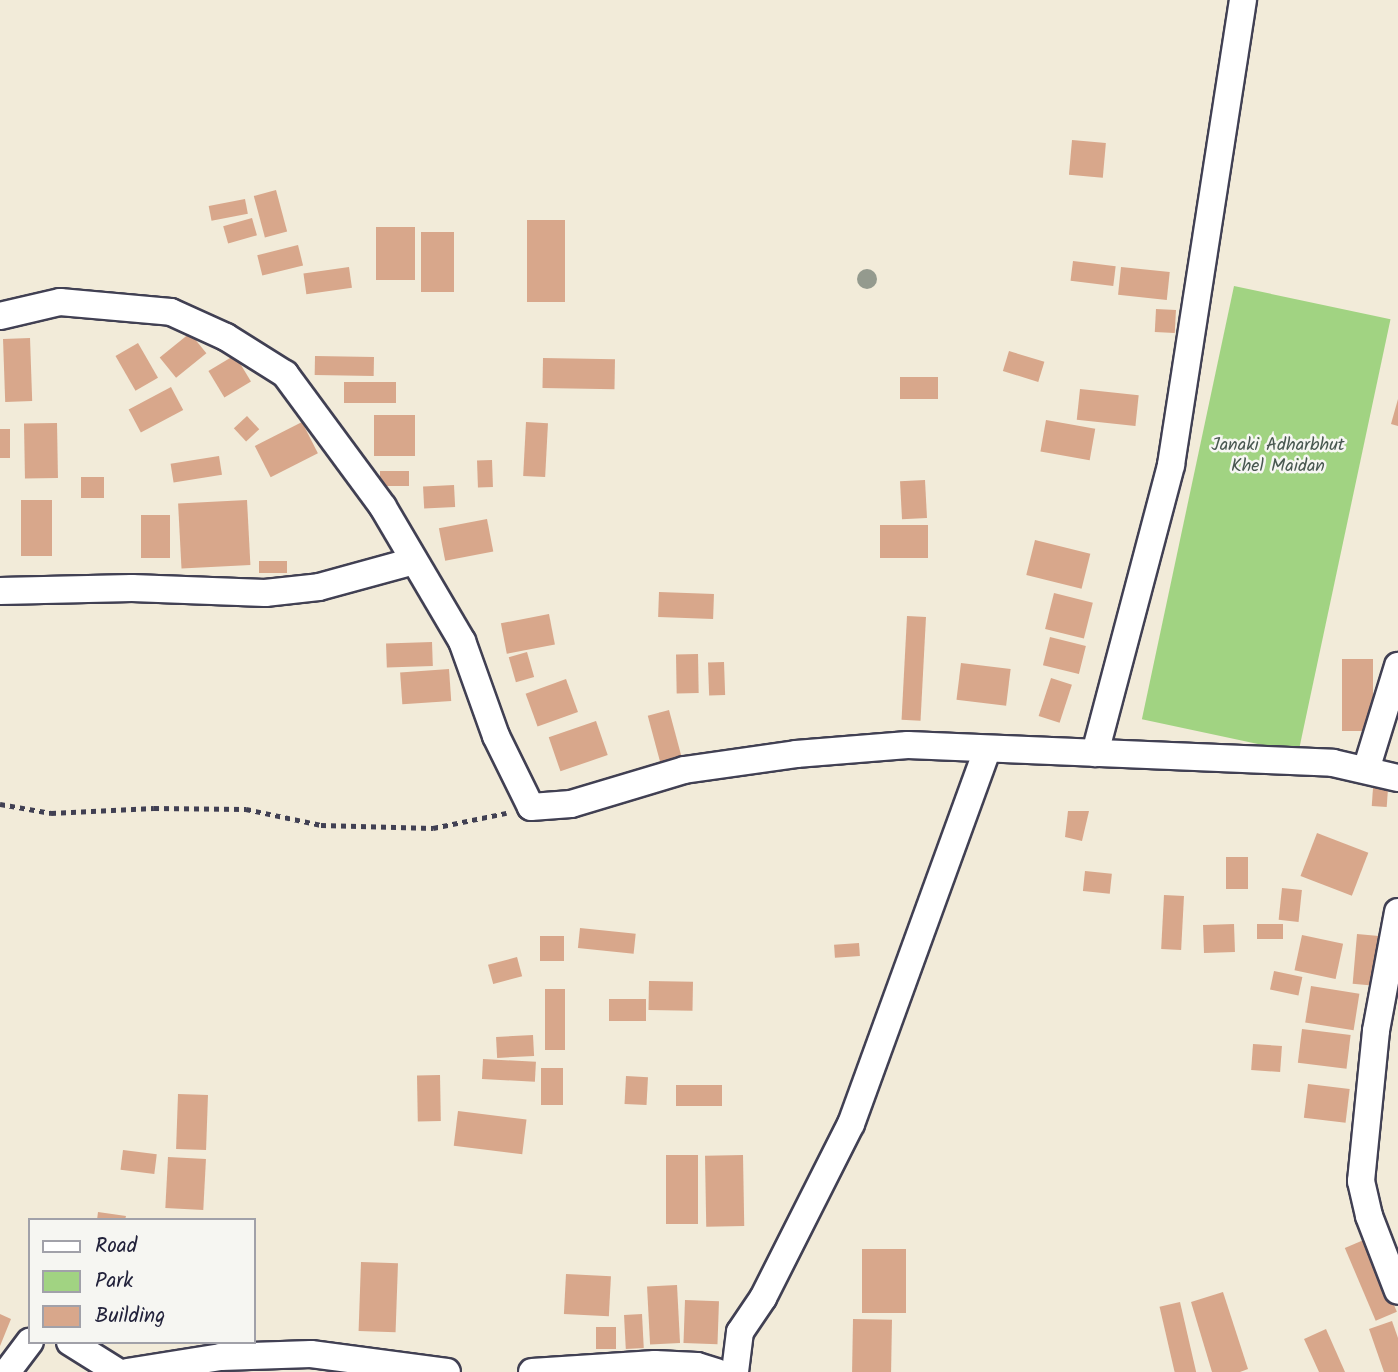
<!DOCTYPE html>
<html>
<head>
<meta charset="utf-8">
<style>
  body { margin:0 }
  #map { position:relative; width:1398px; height:1372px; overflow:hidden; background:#f2ebd9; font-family:Kalam,sans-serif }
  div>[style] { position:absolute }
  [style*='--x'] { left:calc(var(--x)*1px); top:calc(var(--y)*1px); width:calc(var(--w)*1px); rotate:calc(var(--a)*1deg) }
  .green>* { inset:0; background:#a1d382; transform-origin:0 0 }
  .building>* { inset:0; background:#d8a78b; transform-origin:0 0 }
  .path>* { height:4.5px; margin-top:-2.25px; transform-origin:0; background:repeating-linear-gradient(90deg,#414053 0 5px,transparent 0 10px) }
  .roads { filter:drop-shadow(2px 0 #414053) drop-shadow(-2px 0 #414053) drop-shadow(0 2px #414053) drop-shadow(0 -2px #414053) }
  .minor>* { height:26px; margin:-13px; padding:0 13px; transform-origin:13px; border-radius:13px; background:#fff }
  .trees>* { width:20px; height:20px; margin:-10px; border-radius:50%; background:#949a8e }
  span { translate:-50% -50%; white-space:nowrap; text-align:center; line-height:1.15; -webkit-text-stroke:5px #f6f6f2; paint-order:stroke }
  .park-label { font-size:18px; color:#485750 }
  .legend { position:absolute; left:28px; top:1218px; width:228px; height:126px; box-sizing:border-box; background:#f6f6f2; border:2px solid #a1a1a9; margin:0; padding:9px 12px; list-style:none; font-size:21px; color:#22223b }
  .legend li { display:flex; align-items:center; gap:14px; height:35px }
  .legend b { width:35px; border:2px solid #a1a1a9 }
</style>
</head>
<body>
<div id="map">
  <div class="green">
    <i style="left:1234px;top:286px;width:160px;height:443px;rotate:12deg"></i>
  </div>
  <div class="building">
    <i style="left:1072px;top:140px;width:34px;height:35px;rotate:5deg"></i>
    <i style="left:276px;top:190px;width:43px;height:23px;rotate:75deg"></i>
    <i style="left:245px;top:199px;width:15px;height:37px;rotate:79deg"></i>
    <i style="left:252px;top:218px;width:18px;height:30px;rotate:74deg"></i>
    <i style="left:527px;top:220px;width:38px;height:82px"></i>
    <i style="left:376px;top:227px;width:39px;height:53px"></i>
    <i style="left:421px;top:232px;width:33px;height:60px"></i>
    <i style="left:298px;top:245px;width:21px;height:42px;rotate:76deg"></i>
    <i style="left:1073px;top:261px;width:43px;height:20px;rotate:7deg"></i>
    <i style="left:349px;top:267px;width:21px;height:46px;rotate:82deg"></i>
    <i style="left:1121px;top:267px;width:49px;height:28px;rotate:6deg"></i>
    <i style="left:1156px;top:309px;width:20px;height:23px;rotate:3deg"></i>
    <i style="left:190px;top:333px;width:26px;height:39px;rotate:51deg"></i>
    <i style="left:30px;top:338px;width:63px;height:27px;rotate:88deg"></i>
    <i style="left:138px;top:343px;width:40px;height:26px;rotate:60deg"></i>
    <i style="left:1009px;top:351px;width:37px;height:21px;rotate:17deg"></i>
    <i style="left:235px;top:355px;width:31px;height:31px;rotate:59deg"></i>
    <i style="left:315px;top:356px;width:59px;height:19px;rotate:1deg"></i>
    <i style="left:543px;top:358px;width:72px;height:30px;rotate:1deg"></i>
    <i style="left:938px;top:377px;width:22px;height:38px;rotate:90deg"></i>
    <i style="left:396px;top:382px;width:21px;height:52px;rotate:90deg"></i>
    <i style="left:171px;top:387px;width:26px;height:48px;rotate:62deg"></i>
    <i style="left:1080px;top:389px;width:59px;height:31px;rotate:6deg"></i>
    <i style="clip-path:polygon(1398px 399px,1398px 426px,1391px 424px)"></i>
    <i style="left:374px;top:415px;width:41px;height:41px"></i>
    <i style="left:247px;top:416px;width:18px;height:18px;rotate:47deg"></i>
    <i style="left:1046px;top:420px;width:50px;height:32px;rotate:10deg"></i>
    <i style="left:302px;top:422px;width:35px;height:53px;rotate:63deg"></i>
    <i style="left:526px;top:422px;width:22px;height:54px;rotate:3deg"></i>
    <i style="left:57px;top:423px;width:55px;height:33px;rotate:89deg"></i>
    <i style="left:0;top:429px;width:10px;height:29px"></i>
    <i style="left:219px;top:456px;width:19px;height:49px;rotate:81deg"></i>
    <i style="left:492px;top:460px;width:27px;height:15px;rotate:88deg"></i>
    <i style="left:380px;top:471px;width:29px;height:15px"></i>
    <i style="left:81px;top:477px;width:23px;height:21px"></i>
    <i style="left:925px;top:480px;width:38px;height:25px;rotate:87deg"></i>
    <i style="left:454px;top:485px;width:22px;height:31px;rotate:87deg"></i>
    <i style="left:21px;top:500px;width:31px;height:56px"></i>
    <i style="left:247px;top:500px;width:65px;height:69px;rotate:87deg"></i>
    <i style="left:141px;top:515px;width:29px;height:43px"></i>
    <i style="left:487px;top:519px;width:33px;height:49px;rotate:79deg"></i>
    <i style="left:880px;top:525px;width:48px;height:33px"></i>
    <i style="left:1035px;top:540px;width:57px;height:36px;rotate:14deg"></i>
    <i style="left:259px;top:561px;width:28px;height:12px"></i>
    <i style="left:659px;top:592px;width:55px;height:25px;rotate:2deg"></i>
    <i style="left:1054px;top:593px;width:40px;height:37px;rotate:14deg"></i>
    <i style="left:549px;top:614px;width:31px;height:49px;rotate:79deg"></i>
    <i style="left:907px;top:616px;width:19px;height:104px;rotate:3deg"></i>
    <i style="left:1050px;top:637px;width:37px;height:29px;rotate:14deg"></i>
    <i style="left:432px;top:642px;width:24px;height:46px;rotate:88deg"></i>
    <i style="left:527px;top:652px;width:26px;height:19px;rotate:74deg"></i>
    <i style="left:698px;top:654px;width:39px;height:22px;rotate:89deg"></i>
    <i style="left:1342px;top:659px;width:31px;height:72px"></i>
    <i style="left:724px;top:662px;width:33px;height:16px;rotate:88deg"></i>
    <i style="left:961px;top:663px;width:50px;height:37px;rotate:7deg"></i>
    <i style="left:449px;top:669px;width:32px;height:49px;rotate:86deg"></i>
    <i style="left:1051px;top:678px;width:22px;height:40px;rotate:18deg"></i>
    <i style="left:566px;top:679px;width:35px;height:43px;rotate:70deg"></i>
    <i style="left:669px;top:710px;width:51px;height:22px;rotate:75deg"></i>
    <i style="left:596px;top:721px;width:36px;height:50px;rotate:71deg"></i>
    <i style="left:1373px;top:788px;width:15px;height:18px;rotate:4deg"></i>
    <i style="clip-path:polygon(1068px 811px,1089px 811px,1082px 841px,1065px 837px)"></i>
    <i style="left:1317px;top:833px;width:55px;height:46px;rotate:21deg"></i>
    <i style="left:1226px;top:857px;width:22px;height:32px"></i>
    <i style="left:1085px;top:871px;width:27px;height:20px;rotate:6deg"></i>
    <i style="left:1282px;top:888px;width:20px;height:32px;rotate:6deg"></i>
    <i style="left:1164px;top:895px;width:20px;height:54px;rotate:3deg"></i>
    <i style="left:1234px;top:924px;width:28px;height:31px;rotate:88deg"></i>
    <i style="left:1257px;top:924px;width:26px;height:15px"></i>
    <i style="left:580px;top:928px;width:56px;height:20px;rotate:6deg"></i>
    <i style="left:1357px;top:934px;width:22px;height:50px;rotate:5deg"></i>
    <i style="left:1302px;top:935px;width:42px;height:36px;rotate:12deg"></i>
    <i style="left:540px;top:936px;width:24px;height:25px"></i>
    <i style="left:859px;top:943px;width:13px;height:25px;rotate:86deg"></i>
    <i style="left:517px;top:957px;width:20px;height:30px;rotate:75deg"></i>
    <i style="left:1274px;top:971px;width:29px;height:19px;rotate:12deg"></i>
    <i style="left:649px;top:981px;width:44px;height:29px;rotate:1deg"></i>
    <i style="left:1311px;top:986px;width:49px;height:37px;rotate:9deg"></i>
    <i style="left:545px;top:989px;width:20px;height:61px"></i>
    <i style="left:609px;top:999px;width:37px;height:22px"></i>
    <i style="left:1302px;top:1029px;width:49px;height:34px;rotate:7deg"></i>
    <i style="left:533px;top:1035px;width:21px;height:37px;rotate:87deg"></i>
    <i style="left:1253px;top:1044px;width:29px;height:26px;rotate:4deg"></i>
    <i style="left:483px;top:1059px;width:53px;height:20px;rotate:3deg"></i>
    <i style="left:541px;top:1068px;width:22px;height:37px"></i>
    <i style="left:440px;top:1075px;width:46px;height:23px;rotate:89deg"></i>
    <i style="left:626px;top:1076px;width:22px;height:28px;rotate:3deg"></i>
    <i style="left:1308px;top:1084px;width:42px;height:34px;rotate:7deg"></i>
    <i style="left:676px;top:1085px;width:46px;height:21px"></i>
    <i style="left:178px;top:1094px;width:30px;height:55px;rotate:2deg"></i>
    <i style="left:458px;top:1111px;width:69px;height:35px;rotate:7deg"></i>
    <i style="left:123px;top:1150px;width:34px;height:20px;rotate:7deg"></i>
    <i style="left:666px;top:1155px;width:32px;height:69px"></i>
    <i style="left:743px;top:1155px;width:71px;height:38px;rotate:89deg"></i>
    <i style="left:168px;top:1157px;width:38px;height:51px;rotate:3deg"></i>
    <i style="clip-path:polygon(98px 1212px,126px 1216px,125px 1220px,97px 1220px)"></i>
    <i style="left:1366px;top:1239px;width:79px;height:23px;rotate:67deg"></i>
    <i style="left:862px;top:1249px;width:44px;height:64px"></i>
    <i style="left:361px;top:1262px;width:37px;height:69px;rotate:2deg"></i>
    <i style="left:566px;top:1274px;width:45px;height:40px;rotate:3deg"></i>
    <i style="left:677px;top:1285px;width:58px;height:30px;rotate:87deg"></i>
    <i style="clip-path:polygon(1223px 1292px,1248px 1369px,1240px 1372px,1212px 1372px,1191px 1302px)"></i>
    <i style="left:685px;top:1300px;width:34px;height:43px;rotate:2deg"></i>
    <i style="left:1180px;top:1302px;width:72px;height:21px;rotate:77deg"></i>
    <i style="clip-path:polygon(0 1314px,11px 1319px,0 1346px)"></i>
    <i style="left:642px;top:1314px;width:34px;height:18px;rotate:87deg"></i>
    <i style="left:853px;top:1319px;width:39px;height:53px;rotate:1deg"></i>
    <i style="clip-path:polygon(1392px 1321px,1398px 1338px,1398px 1372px,1384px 1372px,1369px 1329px)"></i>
    <i style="left:596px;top:1327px;width:20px;height:22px"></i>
    <i style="clip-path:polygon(1326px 1329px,1345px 1372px,1319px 1372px,1304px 1339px)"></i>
  </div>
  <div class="path">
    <i style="--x:0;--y:804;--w:52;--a:10"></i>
    <i style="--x:51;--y:813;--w:103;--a:-2.8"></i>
    <i style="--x:154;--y:808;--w:92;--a:0.6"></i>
    <i style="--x:246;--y:809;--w:77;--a:12"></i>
    <i style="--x:321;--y:825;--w:112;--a:1.5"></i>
    <i style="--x:433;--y:828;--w:75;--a:-11.6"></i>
  </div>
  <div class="roads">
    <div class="minor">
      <i style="--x:0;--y:316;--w:62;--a:-13.1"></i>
      <i style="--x:60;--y:302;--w:111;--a:5.1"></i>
      <i style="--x:171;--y:312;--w:60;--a:24.4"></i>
      <i style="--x:226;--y:337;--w:70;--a:32.1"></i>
      <i style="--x:285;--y:374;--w:165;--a:53.6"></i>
      <i style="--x:383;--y:507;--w:156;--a:59.5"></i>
      <i style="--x:462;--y:641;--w:101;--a:70.3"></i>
      <i style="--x:496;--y:736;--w:79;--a:63.8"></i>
      <i style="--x:531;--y:807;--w:40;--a:-4.3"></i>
      <i style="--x:571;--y:804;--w:118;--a:-16.7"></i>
      <i style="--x:684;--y:770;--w:113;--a:-8.1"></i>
      <i style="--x:796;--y:754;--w:112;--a:-4.6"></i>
      <i style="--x:908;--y:745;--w:425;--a:2.4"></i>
      <i style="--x:1333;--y:763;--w:67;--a:13"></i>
      <i style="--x:0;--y:591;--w:132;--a:-1.3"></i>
      <i style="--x:132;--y:588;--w:133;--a:2.2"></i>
      <i style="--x:265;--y:593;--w:54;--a:-6.3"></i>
      <i style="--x:319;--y:587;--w:98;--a:-15.3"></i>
      <i style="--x:1095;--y:753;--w:298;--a:-75.2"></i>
      <i style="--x:1171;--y:465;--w:471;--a:-81.2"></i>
      <i style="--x:1366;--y:770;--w:109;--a:-72.9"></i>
      <i style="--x:1398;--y:912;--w:121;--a:100.5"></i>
      <i style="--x:1376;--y:1031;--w:151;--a:95.7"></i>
      <i style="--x:1361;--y:1181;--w:36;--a:77"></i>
      <i style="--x:1369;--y:1216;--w:80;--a:68.9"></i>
      <i style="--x:70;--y:1342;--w:57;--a:32"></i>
      <i style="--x:7;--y:1372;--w:38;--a:-53"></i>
      <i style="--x:127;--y:1372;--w:95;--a:-9.1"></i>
      <i style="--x:221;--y:1357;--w:90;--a:-1.9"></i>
      <i style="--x:311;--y:1354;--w:137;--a:7.5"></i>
      <i style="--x:532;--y:1372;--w:123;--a:-3.7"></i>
      <i style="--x:655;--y:1364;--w:42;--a:2.7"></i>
      <i style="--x:697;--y:1366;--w:21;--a:17"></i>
      <i style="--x:735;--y:1372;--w:40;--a:-82.9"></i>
      <i style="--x:740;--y:1332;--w:41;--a:-55.9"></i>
      <i style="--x:763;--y:1298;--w:195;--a:-63.2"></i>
      <i style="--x:851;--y:1124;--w:398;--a:-70"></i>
    </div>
  </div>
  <div class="trees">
    <i style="left:867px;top:279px"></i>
  </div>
  <div class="park-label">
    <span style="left:1278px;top:457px">Janaki Adharbhut<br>Khel Maidan</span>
  </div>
  <ul class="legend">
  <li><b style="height:9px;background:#fff"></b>Road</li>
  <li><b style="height:19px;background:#a1d382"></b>Park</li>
  <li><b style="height:19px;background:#d8a78b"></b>Building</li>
  </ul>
</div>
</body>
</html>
